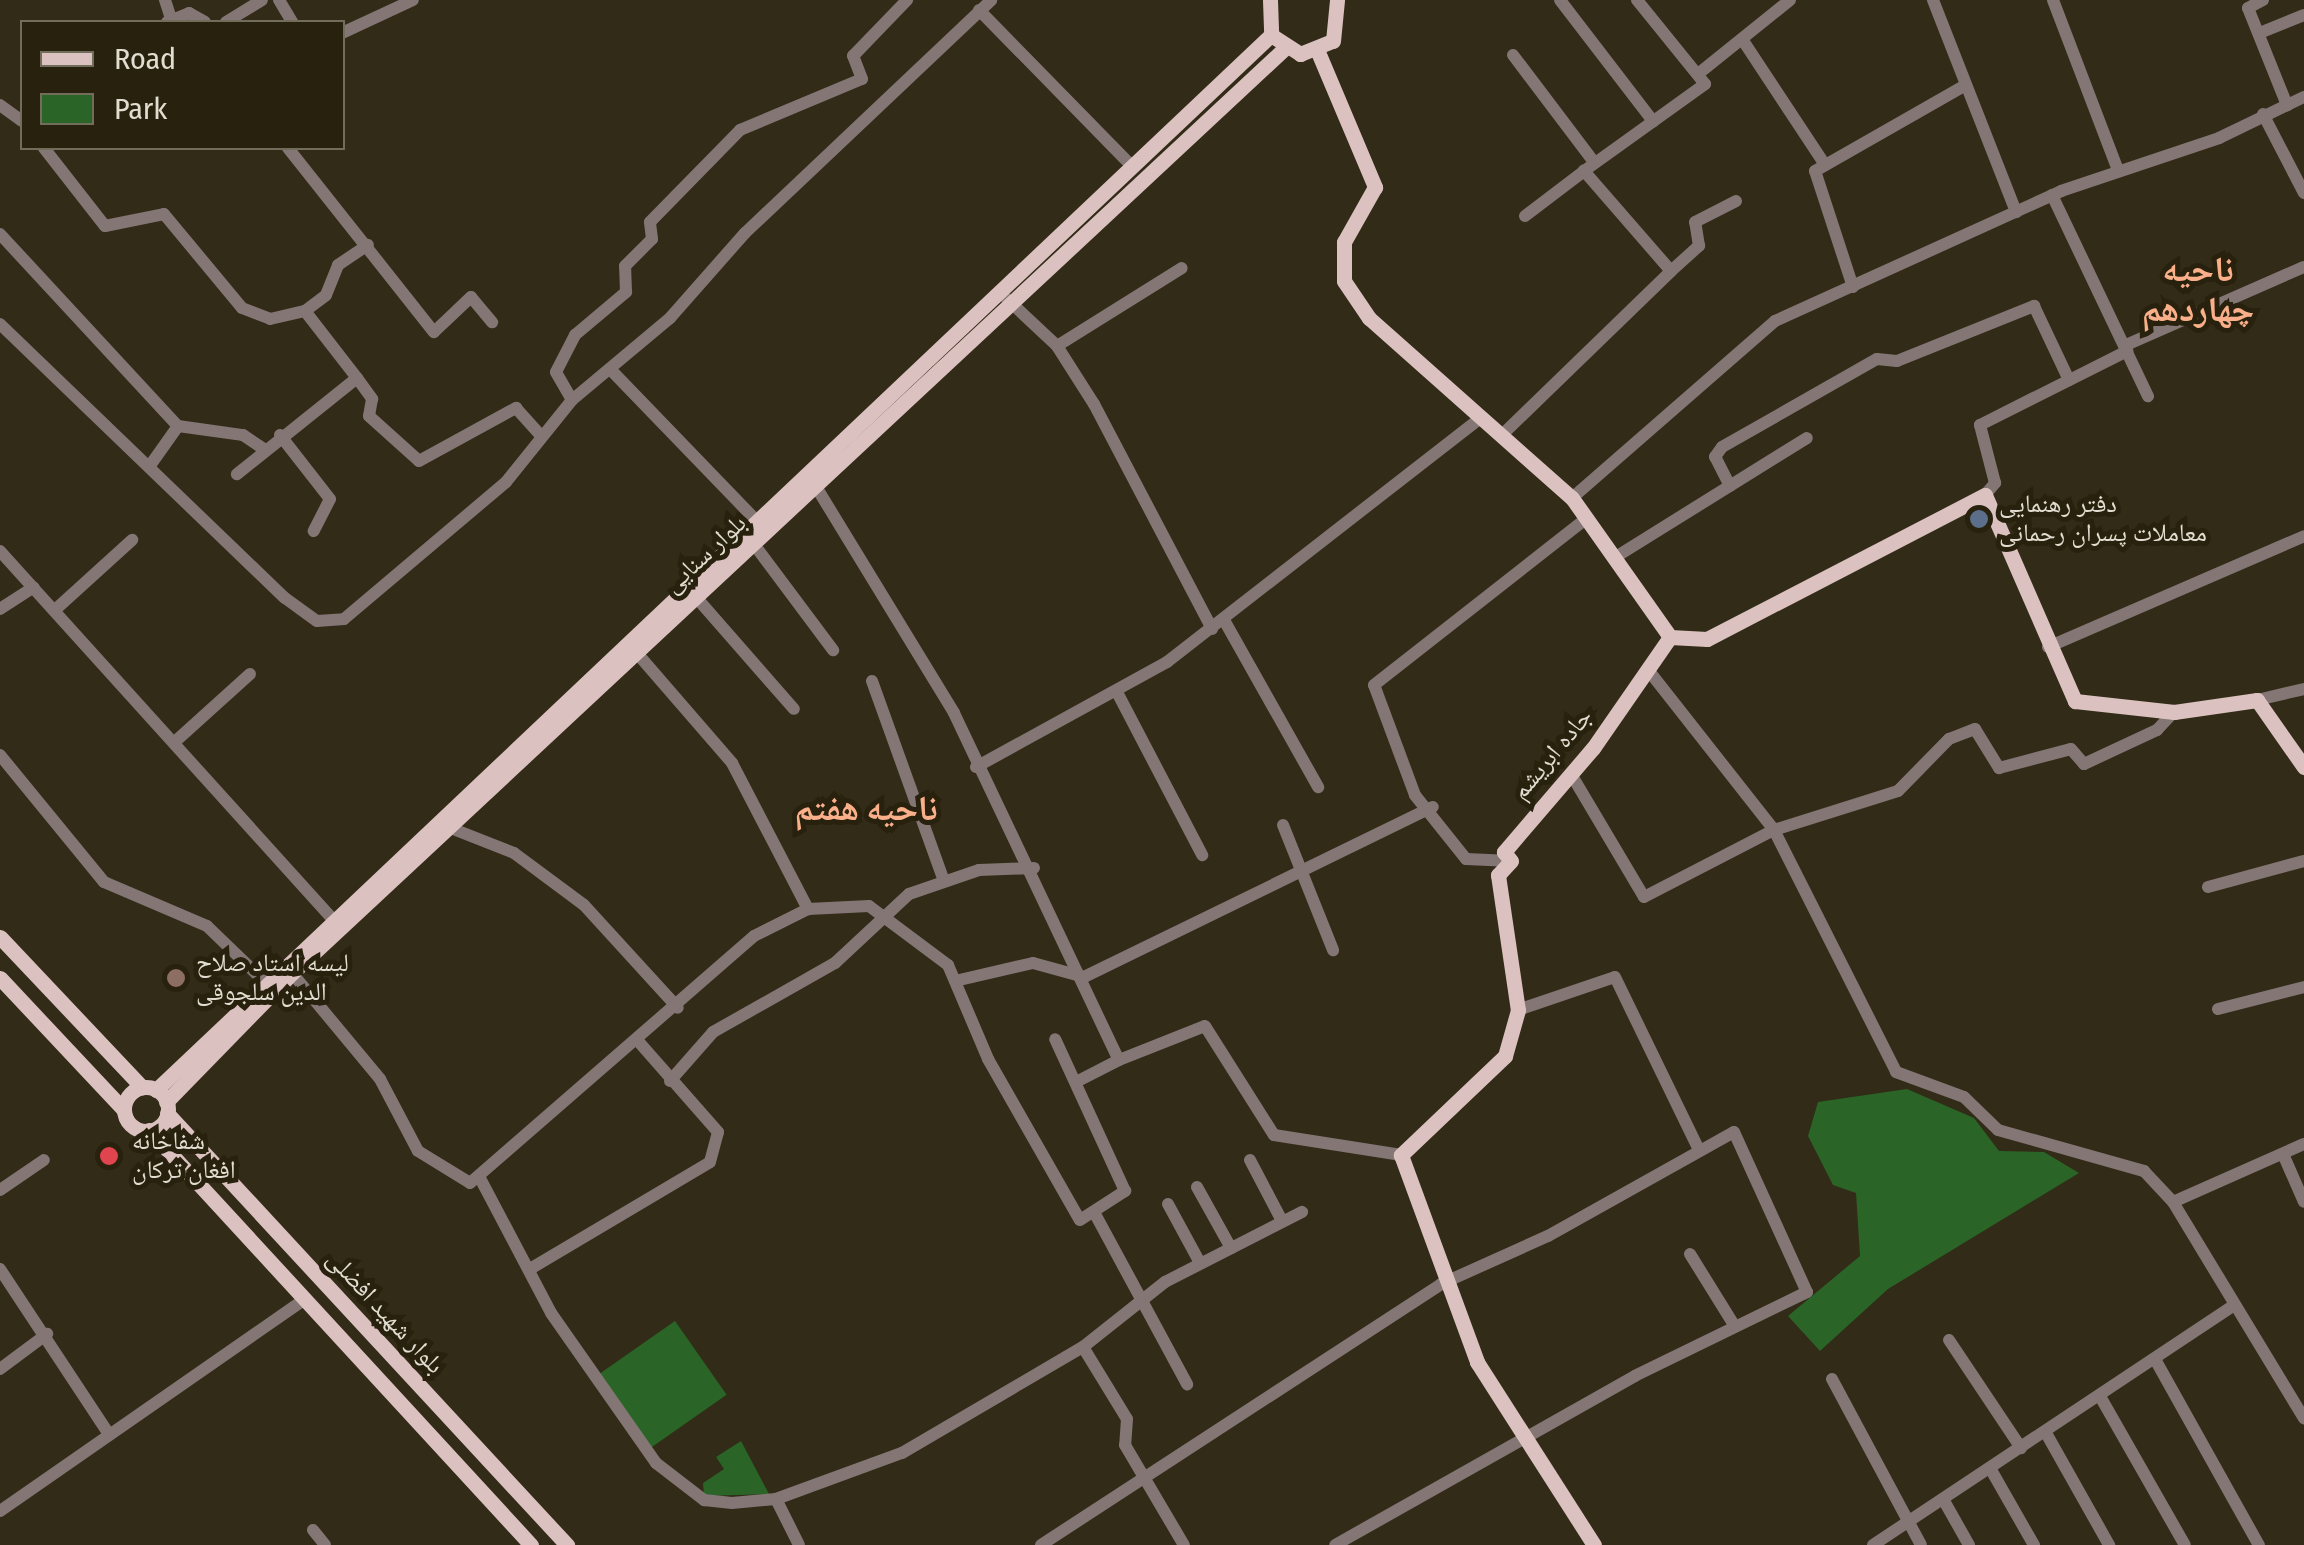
<!DOCTYPE html>
<html>
<head>
<meta charset="utf-8">
<style>
  body { margin:0 }
  #map { position:relative; width:2304px; height:1545px; overflow:hidden; background:#322b17; font-family:"Fira Sans Condensed","Noto Naskh Arabic",sans-serif }
  div>[style] { position:absolute }
  [style*='--x'] { left:calc(var(--x)*1px); top:calc(var(--y)*1px); width:calc(var(--w)*1px); rotate:calc(var(--a)*1deg) }
  .green>* { inset:0; background:#2a6427; transform-origin:0 0 }
  .minor>* { height:12px; margin:-6px; padding:0 6px; transform-origin:6px; border-radius:6px; background:#837675 }
  .major>* { height:15px; margin:-7.5px; padding:0 7.5px; transform-origin:7.5px; border-radius:7.5px; background:#dbc2c0 }
  .major>.ring { margin:-7.5px; padding:0; box-sizing:content-box; background:none; border:15px solid #dbc2c0; border-radius:50% }
  .dots>* { width:28px; height:28px; translate:-50% -50%; box-sizing:border-box; border:5px solid #28210d; border-radius:50% }
  span { translate:-50% -50%; white-space:nowrap; text-align:center; line-height:1.15; -webkit-text-stroke:10px #28210d; paint-order:stroke }
  .poi-label { font-size:25px; color:#e2ddd1 }
  .left { translate:0 -50%; text-align:left }
  .street-label { font-size:25px; color:#e2ddd1 }
  .district-label { font-size:35px; color:#f9af8a; font-weight:700 }
  .legend { position:absolute; left:20px; top:20px; width:325px; height:130px; box-sizing:border-box; background:#28210d; border:2px solid #726c5b; margin:0; padding:12px 18px; list-style:none; font-size:30px; color:#e2ddd1 }
  .legend li { display:flex; align-items:center; gap:20px; height:50px }
  .legend b { width:50px; border:2px solid #726c5b }
</style>
</head>
<body>
<div id="map">
  <div class="green">
    <i style="clip-path:polygon(1907px 1089px,1974px 1118px,1999px 1151px,2044px 1152px,2079px 1173px,1888px 1289px,1820px 1351px,1788px 1316px,1860px 1256px,1856px 1193px,1833px 1185px,1808px 1136px,1818px 1102px)"></i>
    <i style="left:675px;top:1321px;width:90px;height:93px;rotate:55deg"></i>
    <i style="clip-path:polygon(741px 1441px,769px 1494px,704px 1496px,703px 1483px,724px 1469px,716px 1457px)"></i>
  </div>
  <div class="minor">
    <i style="--x:165;--y:0;--w:20;--a:72"></i>
    <i style="--x:279;--y:0;--w:26;--a:59"></i>
    <i style="--x:1560;--y:0;--w:153;--a:52.5"></i>
    <i style="--x:1933;--y:0;--w:228;--a:68.6"></i>
    <i style="--x:2053;--y:0;--w:180;--a:69.1"></i>
    <i style="--x:2263;--y:0;--w:17;--a:152"></i>
    <i style="--x:2248;--y:8;--w:105;--a:68.1"></i>
    <i style="--x:979;--y:10;--w:219;--a:45.6"></i>
    <i style="--x:167;--y:22;--w:24;--a:-22"></i>
    <i style="--x:189;--y:13;--w:18;--a:29"></i>
    <i style="--x:226;--y:22;--w:42;--a:-31.4"></i>
    <i style="--x:2262;--y:32;--w:45;--a:-22"></i>
    <i style="--x:342;--y:33;--w:78;--a:-24.9"></i>
    <i style="--x:1742;--y:39;--w:151;--a:56.6"></i>
    <i style="--x:1513;--y:55;--w:129;--a:52.9"></i>
    <i style="--x:1698;--y:74;--w:118;--a:-38.8"></i>
    <i style="--x:0;--y:105;--w:27;--a:36"></i>
    <i style="--x:2263;--y:114;--w:89;--a:62.6"></i>
    <i style="--x:44;--y:148;--w:99;--a:52"></i>
    <i style="--x:105;--y:226;--w:60;--a:-11.5"></i>
    <i style="--x:164;--y:214;--w:122;--a:50.3"></i>
    <i style="--x:242;--y:308;--w:30;--a:21"></i>
    <i style="--x:270;--y:319;--w:36;--a:-13"></i>
    <i style="--x:305;--y:311;--w:85;--a:52.2"></i>
    <i style="--x:357;--y:378;--w:154;--a:141.3"></i>
    <i style="--x:288;--y:148;--w:235;--a:51.6"></i>
    <i style="--x:434;--y:332;--w:51;--a:-43.4"></i>
    <i style="--x:471;--y:297;--w:33;--a:50"></i>
    <i style="--x:2052;--y:195;--w:223;--a:64.5"></i>
    <i style="--x:1525;--y:216;--w:74;--a:-37.3"></i>
    <i style="--x:0;--y:234;--w:262;--a:47.2"></i>
    <i style="--x:1671;--y:271;--w:38;--a:-42"></i>
    <i style="--x:1699;--y:246;--w:24;--a:-99"></i>
    <i style="--x:1695;--y:222;--w:46;--a:-27.1"></i>
    <i style="--x:1853;--y:287;--w:122;--a:-108.1"></i>
    <i style="--x:1815;--y:171;--w:169;--a:-29.7"></i>
    <i style="--x:1007;--y:299;--w:69;--a:43.2"></i>
    <i style="--x:1057;--y:346;--w:69;--a:57.5"></i>
    <i style="--x:1094;--y:404;--w:254;--a:62.3"></i>
    <i style="--x:305;--y:311;--w:26;--a:-37"></i>
    <i style="--x:326;--y:295;--w:32;--a:-68"></i>
    <i style="--x:338;--y:265;--w:36;--a:-34"></i>
    <i style="--x:0;--y:324;--w:395;--a:43.9"></i>
    <i style="--x:285;--y:598;--w:39;--a:36"></i>
    <i style="--x:317;--y:621;--w:27;--a:-4"></i>
    <i style="--x:344;--y:619;--w:212;--a:-40.2"></i>
    <i style="--x:506;--y:482;--w:105;--a:-51.2"></i>
    <i style="--x:572;--y:400;--w:128;--a:-39.9"></i>
    <i style="--x:670;--y:318;--w:113;--a:-48.6"></i>
    <i style="--x:745;--y:233;--w:339;--a:-43.4"></i>
    <i style="--x:2126;--y:345;--w:194;--a:-23.7"></i>
    <i style="--x:1057;--y:346;--w:147;--a:-32"></i>
    <i style="--x:610;--y:369;--w:209;--a:46"></i>
    <i style="--x:357;--y:378;--w:26;--a:54"></i>
    <i style="--x:372;--y:399;--w:17;--a:100"></i>
    <i style="--x:369;--y:416;--w:67;--a:42"></i>
    <i style="--x:419;--y:461;--w:111;--a:-28.7"></i>
    <i style="--x:516;--y:408;--w:38;--a:48"></i>
    <i style="--x:572;--y:400;--w:32;--a:-120"></i>
    <i style="--x:556;--y:372;--w:42;--a:-62.8"></i>
    <i style="--x:575;--y:335;--w:67;--a:-40.1"></i>
    <i style="--x:626;--y:292;--w:26;--a:-92"></i>
    <i style="--x:625;--y:266;--w:38;--a:-45"></i>
    <i style="--x:652;--y:239;--w:17;--a:-97"></i>
    <i style="--x:650;--y:222;--w:129;--a:-45.6"></i>
    <i style="--x:740;--y:130;--w:132;--a:-22.7"></i>
    <i style="--x:862;--y:79;--w:25;--a:-111"></i>
    <i style="--x:853;--y:56;--w:78;--a:-46"></i>
    <i style="--x:1504;--y:433;--w:233;--a:-44.1"></i>
    <i style="--x:1671;--y:271;--w:133;--a:-131"></i>
    <i style="--x:1584;--y:171;--w:149;--a:-35.7"></i>
    <i style="--x:1705;--y:84;--w:108;--a:-129"></i>
    <i style="--x:280;--y:435;--w:81;--a:52"></i>
    <i style="--x:330;--y:499;--w:36;--a:117"></i>
    <i style="--x:149;--y:467;--w:50;--a:-54.7"></i>
    <i style="--x:178;--y:426;--w:66;--a:7.9"></i>
    <i style="--x:243;--y:435;--w:27;--a:34"></i>
    <i style="--x:815;--y:485;--w:267;--a:58.6"></i>
    <i style="--x:954;--y:713;--w:384;--a:64.6"></i>
    <i style="--x:1119;--y:1060;--w:92;--a:-21.6"></i>
    <i style="--x:1205;--y:1026;--w:129;--a:57.7"></i>
    <i style="--x:1274;--y:1135;--w:129;--a:8.9"></i>
    <i style="--x:1730;--y:486;--w:33;--a:-117"></i>
    <i style="--x:1715;--y:457;--w:12;--a:-55"></i>
    <i style="--x:1722;--y:447;--w:178;--a:-29.6"></i>
    <i style="--x:1877;--y:359;--w:20;--a:6"></i>
    <i style="--x:1897;--y:361;--w:148;--a:-21.9"></i>
    <i style="--x:2034;--y:306;--w:82;--a:64.7"></i>
    <i style="--x:1985;--y:495;--w:16;--a:-50"></i>
    <i style="--x:1995;--y:483;--w:60;--a:-104.5"></i>
    <i style="--x:1980;--y:425;--w:165;--a:-26.7"></i>
    <i style="--x:1572;--y:498;--w:269;--a:-41.1"></i>
    <i style="--x:1775;--y:321;--w:314;--a:-24.4"></i>
    <i style="--x:2061;--y:191;--w:167;--a:-18.5"></i>
    <i style="--x:2219;--y:138;--w:94;--a:-25.8"></i>
    <i style="--x:753;--y:543;--w:134;--a:53.2"></i>
    <i style="--x:0;--y:551;--w:493;--a:47.9"></i>
    <i style="--x:1614;--y:558;--w:227;--a:-31.9"></i>
    <i style="--x:695;--y:596;--w:150;--a:48.8"></i>
    <i style="--x:0;--y:609;--w:40;--a:-32.9"></i>
    <i style="--x:56;--y:609;--w:103;--a:-42.2"></i>
    <i style="--x:1224;--y:620;--w:192;--a:60.6"></i>
    <i style="--x:2048;--y:647;--w:279;--a:-23.4"></i>
    <i style="--x:636;--y:652;--w:147;--a:49.1"></i>
    <i style="--x:732;--y:763;--w:165;--a:62.5"></i>
    <i style="--x:1649;--y:671;--w:202;--a:51.8"></i>
    <i style="--x:1774;--y:830;--w:271;--a:63.2"></i>
    <i style="--x:1896;--y:1072;--w:72;--a:20.2"></i>
    <i style="--x:1964;--y:1097;--w:47;--a:44.1"></i>
    <i style="--x:1998;--y:1130;--w:152;--a:15.7"></i>
    <i style="--x:2144;--y:1171;--w:42;--a:46.9"></i>
    <i style="--x:2173;--y:1202;--w:143;--a:-23.9"></i>
    <i style="--x:872;--y:681;--w:213;--a:70.2"></i>
    <i style="--x:1118;--y:694;--w:182;--a:62.4"></i>
    <i style="--x:2257;--y:700;--w:48;--a:-13.2"></i>
    <i style="--x:178;--y:739;--w:97;--a:-42.1"></i>
    <i style="--x:0;--y:755;--w:164;--a:50.7"></i>
    <i style="--x:104;--y:882;--w:112;--a:23.1"></i>
    <i style="--x:207;--y:926;--w:78;--a:44"></i>
    <i style="--x:976;--y:767;--w:218;--a:-28.8"></i>
    <i style="--x:1167;--y:662;--w:399;--a:-37.9"></i>
    <i style="--x:1571;--y:774;--w:143;--a:59.3"></i>
    <i style="--x:1644;--y:897;--w:146;--a:-27.3"></i>
    <i style="--x:1774;--y:830;--w:130;--a:-17.5"></i>
    <i style="--x:1898;--y:791;--w:73;--a:-45.6"></i>
    <i style="--x:1949;--y:739;--w:28;--a:-21"></i>
    <i style="--x:1975;--y:729;--w:46;--a:58.4"></i>
    <i style="--x:1999;--y:768;--w:74;--a:-14.8"></i>
    <i style="--x:2071;--y:749;--w:20;--a:49"></i>
    <i style="--x:2084;--y:764;--w:81;--a:-25"></i>
    <i style="--x:2157;--y:730;--w:25;--a:-47"></i>
    <i style="--x:1283;--y:825;--w:135;--a:68.2"></i>
    <i style="--x:448;--y:827;--w:71;--a:21.5"></i>
    <i style="--x:514;--y:853;--w:87;--a:36.6"></i>
    <i style="--x:584;--y:905;--w:139;--a:47.6"></i>
    <i style="--x:1511;--y:861;--w:45;--a:-177.5"></i>
    <i style="--x:1466;--y:859;--w:82;--a:-128.6"></i>
    <i style="--x:1415;--y:795;--w:117;--a:-110.4"></i>
    <i style="--x:1374;--y:685;--w:271;--a:-38.1"></i>
    <i style="--x:2208;--y:887;--w:99;--a:-15.2"></i>
    <i style="--x:292;--y:973;--w:138;--a:50.3"></i>
    <i style="--x:380;--y:1079;--w:81;--a:62.2"></i>
    <i style="--x:418;--y:1151;--w:61;--a:31.6"></i>
    <i style="--x:470;--y:1183;--w:376;--a:-41"></i>
    <i style="--x:754;--y:936;--w:60;--a:-26.6"></i>
    <i style="--x:808;--y:909;--w:61;--a:-2.8"></i>
    <i style="--x:869;--y:906;--w:99;--a:36.8"></i>
    <i style="--x:948;--y:965;--w:102;--a:66.9"></i>
    <i style="--x:988;--y:1059;--w:185;--a:60.3"></i>
    <i style="--x:1080;--y:1220;--w:54;--a:-32.8"></i>
    <i style="--x:1125;--y:1191;--w:167;--a:-114.7"></i>
    <i style="--x:955;--y:981;--w:80;--a:-13"></i>
    <i style="--x:1033;--y:963;--w:53;--a:15.4"></i>
    <i style="--x:1084;--y:977;--w:388;--a:-26"></i>
    <i style="--x:2218;--y:1009;--w:89;--a:-14.3"></i>
    <i style="--x:1518;--y:1010;--w:102;--a:-18.8"></i>
    <i style="--x:1615;--y:977;--w:192;--a:64.1"></i>
    <i style="--x:670;--y:1081;--w:65;--a:-48.7"></i>
    <i style="--x:713;--y:1032;--w:140;--a:-29.5"></i>
    <i style="--x:835;--y:963;--w:101;--a:-43"></i>
    <i style="--x:909;--y:894;--w:74;--a:-18.9"></i>
    <i style="--x:979;--y:870;--w:55;--a:-2.1"></i>
    <i style="--x:1076;--y:1082;--w:48;--a:-27.1"></i>
    <i style="--x:2283;--y:1154;--w:52;--a:66.4"></i>
    <i style="--x:1250;--y:1160;--w:69;--a:62.3"></i>
    <i style="--x:481;--y:1180;--w:150;--a:62.2"></i>
    <i style="--x:551;--y:1313;--w:183;--a:55"></i>
    <i style="--x:656;--y:1463;--w:61;--a:37.6"></i>
    <i style="--x:704;--y:1500;--w:28;--a:6"></i>
    <i style="--x:732;--y:1503;--w:44;--a:-5.2"></i>
    <i style="--x:776;--y:1499;--w:134;--a:-20.1"></i>
    <i style="--x:902;--y:1453;--w:210;--a:-30.4"></i>
    <i style="--x:1083;--y:1347;--w:105;--a:-38.4"></i>
    <i style="--x:1165;--y:1282;--w:154;--a:-27.1"></i>
    <i style="--x:1197;--y:1187;--w:70;--a:60.9"></i>
    <i style="--x:0;--y:1190;--w:53;--a:-34.3"></i>
    <i style="--x:2173;--y:1202;--w:253;--a:58.8"></i>
    <i style="--x:1168;--y:1204;--w:67;--a:61.5"></i>
    <i style="--x:1094;--y:1212;--w:196;--a:61.6"></i>
    <i style="--x:1690;--y:1254;--w:84;--a:58.2"></i>
    <i style="--x:0;--y:1269;--w:196;--a:56.6"></i>
    <i style="--x:530;--y:1269;--w:209;--a:-30.7"></i>
    <i style="--x:710;--y:1162;--w:31;--a:-75"></i>
    <i style="--x:718;--y:1132;--w:120;--a:-131.3"></i>
    <i style="--x:1949;--y:1340;--w:130;--a:56.3"></i>
    <i style="--x:1083;--y:1347;--w:84;--a:58.6"></i>
    <i style="--x:1127;--y:1419;--w:26;--a:94"></i>
    <i style="--x:1125;--y:1445;--w:116;--a:59.5"></i>
    <i style="--x:2156;--y:1361;--w:211;--a:60.8"></i>
    <i style="--x:0;--y:1369;--w:59;--a:-36.7"></i>
    <i style="--x:1832;--y:1379;--w:188;--a:61.8"></i>
    <i style="--x:2101;--y:1398;--w:169;--a:60.3"></i>
    <i style="--x:2046;--y:1433;--w:129;--a:60.6"></i>
    <i style="--x:1990;--y:1468;--w:89;--a:60.3"></i>
    <i style="--x:776;--y:1499;--w:51;--a:63.4"></i>
    <i style="--x:1943;--y:1499;--w:53;--a:60.5"></i>
    <i style="--x:0;--y:1511;--w:368;--a:-34.8"></i>
    <i style="--x:313;--y:1530;--w:19;--a:51"></i>
    <i style="--x:1041;--y:1545;--w:478;--a:-33.1"></i>
    <i style="--x:1441;--y:1284;--w:117;--a:-24.2"></i>
    <i style="--x:1548;--y:1236;--w:213;--a:-29.2"></i>
    <i style="--x:1734;--y:1132;--w:176;--a:65.5"></i>
    <i style="--x:1807;--y:1292;--w:191;--a:154"></i>
    <i style="--x:1635;--y:1376;--w:344;--a:150.6"></i>
    <i style="--x:1873;--y:1545;--w:432;--a:-33.6"></i>
  </div>
  <div class="major">
    <i style="--x:1270;--y:0;--w:35;--a:88"></i>
    <i style="--x:1271;--y:35;--w:35;--a:33"></i>
    <i style="--x:1300;--y:54;--w:35;--a:-22"></i>
    <i style="--x:1333;--y:41;--w:41;--a:-84.4"></i>
    <i style="--x:1318;--y:52;--w:147;--a:67.1"></i>
    <i style="--x:1375;--y:187;--w:63;--a:119.4"></i>
    <i style="--x:1344;--y:242;--w:39;--a:90"></i>
    <i style="--x:1344;--y:281;--w:45;--a:56"></i>
    <i style="--x:1369;--y:318;--w:271;--a:41.6"></i>
    <i style="--x:1572;--y:498;--w:170;--a:54.8"></i>
    <i style="--x:1670;--y:637;--w:135;--a:124.7"></i>
    <i style="--x:1593;--y:748;--w:137;--a:130.6"></i>
    <i style="--x:1504;--y:852;--w:11;--a:52"></i>
    <i style="--x:1511;--y:861;--w:19;--a:133"></i>
    <i style="--x:1498;--y:875;--w:136;--a:81.6"></i>
    <i style="--x:1518;--y:1010;--w:48;--a:105.8"></i>
    <i style="--x:1505;--y:1056;--w:144;--a:136.4"></i>
    <i style="--x:1401;--y:1155;--w:221;--a:69.8"></i>
    <i style="--x:1477;--y:1362;--w:217;--a:57.4"></i>
    <i style="--x:1670;--y:637;--w:37;--a:3"></i>
    <i style="--x:1707;--y:639;--w:313;--a:-27.4"></i>
    <i style="--x:1985;--y:495;--w:225;--a:66.4"></i>
    <i style="--x:2075;--y:701;--w:100;--a:6.3"></i>
    <i style="--x:2174;--y:712;--w:84;--a:-8.2"></i>
    <i style="--x:2257;--y:700;--w:82;--a:55"></i>
    <i style="--x:0;--y:937;--w:207;--a:46.6"></i>
    <i style="--x:0;--y:978;--w:181;--a:46.8"></i>
    <i class="ring" style="left:124px;top:1087px;width:29px;height:29px"></i>
    <i style="--x:156;--y:1090;--w:1535;--a:-43.42"></i>
    <i style="--x:166;--y:1102;--w:180;--a:-45.7"></i>
    <i style="--x:292;--y:973;--w:1356;--a:-42.97"></i>
    <i style="--x:167;--y:1113;--w:589;--a:47.2"></i>
    <i style="--x:149;--y:1130;--w:564;--a:47.37"></i>
  </div>
  <div class="dots">
    <i style="left:1979px;top:519px;background:#5c6f8a"></i>
    <i style="left:176px;top:978px;background:#8d6e63"></i>
    <i style="left:109px;top:1156px;background:#e0444e"></i>
  </div>
  <div class="poi-label">
    <span class="left" style="left:1999px;top:519px">دفتر رهنمایی<br>معاملات پسران رحمانی</span>
    <span class="left" style="left:196px;top:978px">لیسه استاد صلاح<br>الدین سلجوقی</span>
    <span class="left" style="left:132px;top:1156px">شفاخانه<br>افغان ترکان</span>
  </div>
  <div class="street-label">
    <span style="left:705px;top:554px;rotate:-43deg">بلوار سنایی</span>
    <span style="left:1552px;top:754px;rotate:-50deg">جاده ابریشم</span>
    <span style="left:385px;top:1312px;rotate:47deg">بلوار شهید افضلی</span>
  </div>
  <div class="district-label">
    <span style="left:2198px;top:289px">ناحیه<br>چهاردهم</span>
    <span style="left:866px;top:808px">ناحیه هفتم</span>
  </div>
  <ul class="legend">
  <li><b style="height:12px;background:#dbc2c0"></b>Road</li>
  <li><b style="height:28px;background:#2a6427"></b>Park</li>
  </ul>
</div>
</body>
</html>
